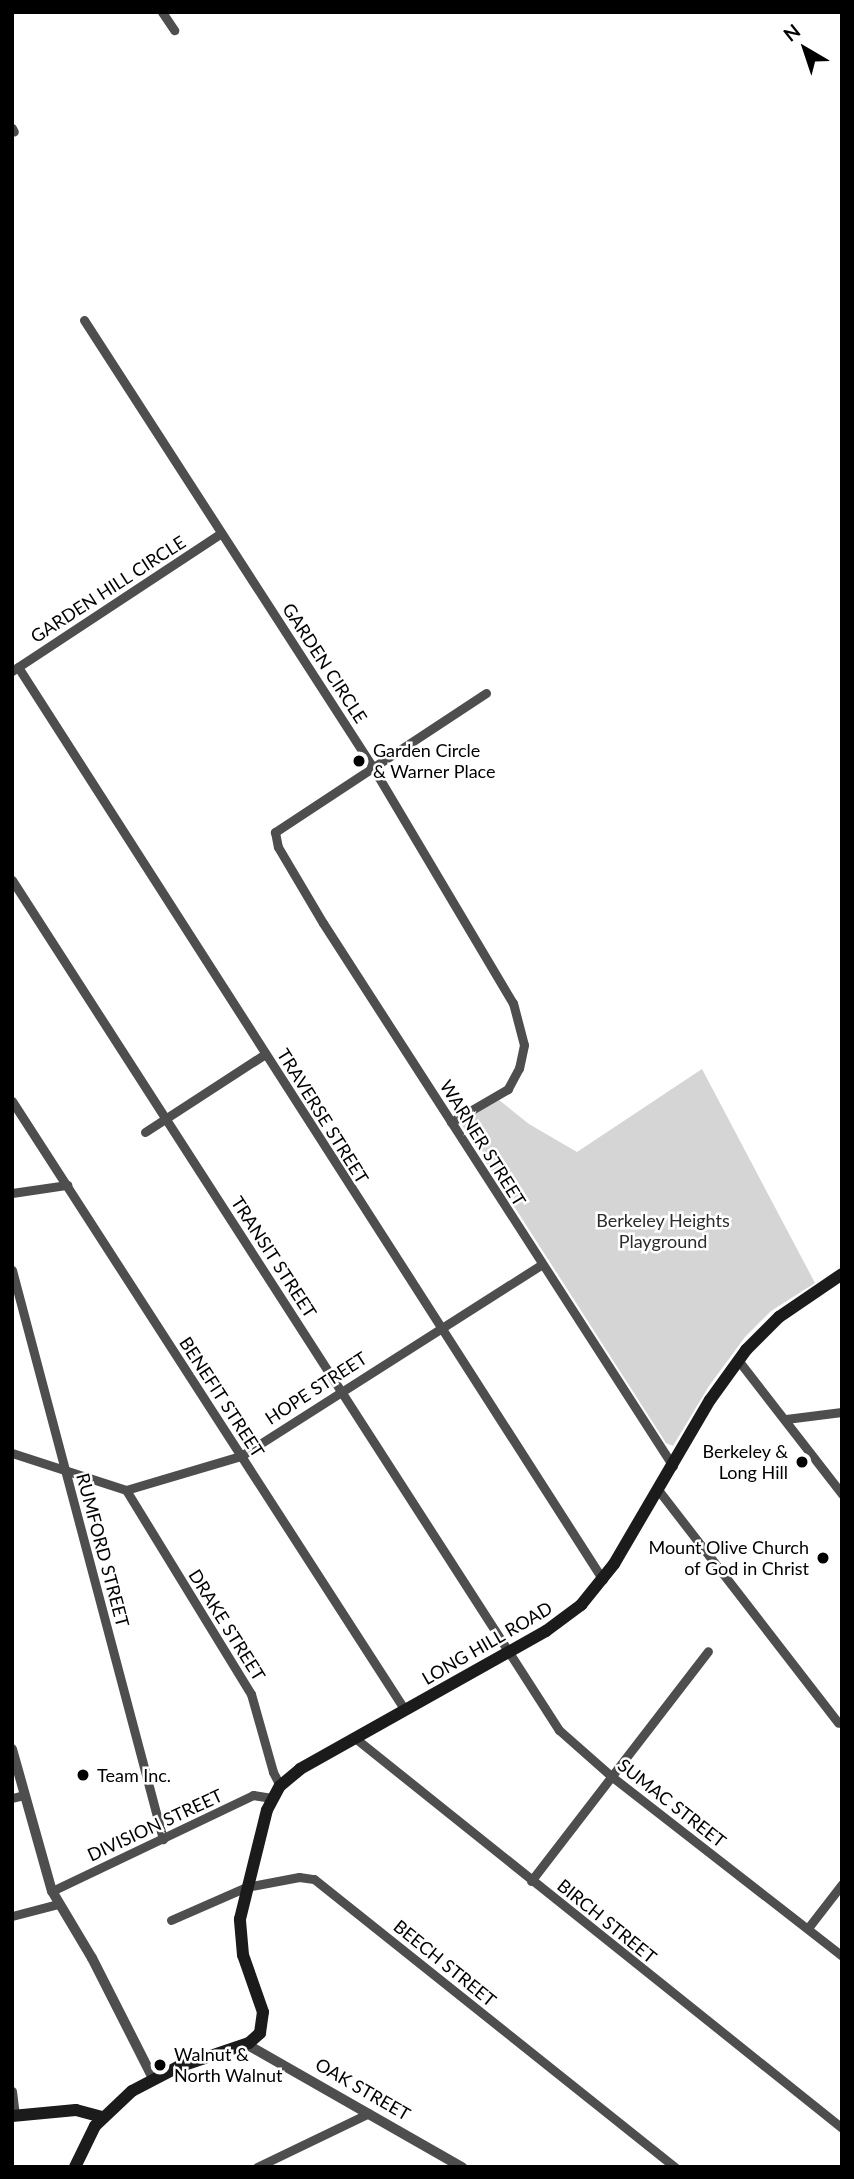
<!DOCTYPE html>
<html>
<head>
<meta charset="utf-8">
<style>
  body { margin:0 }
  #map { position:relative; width:854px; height:2179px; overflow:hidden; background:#fff; font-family:Lato,sans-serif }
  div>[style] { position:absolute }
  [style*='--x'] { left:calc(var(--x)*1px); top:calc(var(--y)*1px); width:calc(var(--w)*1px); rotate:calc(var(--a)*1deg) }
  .green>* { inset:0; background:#d5d5d5 }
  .minor>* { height:9px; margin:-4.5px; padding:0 4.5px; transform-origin:4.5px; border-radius:4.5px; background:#4e4e4e }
  .tertiary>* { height:10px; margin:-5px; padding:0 5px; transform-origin:5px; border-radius:5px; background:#4e4e4e }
  .secondary>* { height:12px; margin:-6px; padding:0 6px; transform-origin:6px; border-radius:6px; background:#1b1b1b }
  .dots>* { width:19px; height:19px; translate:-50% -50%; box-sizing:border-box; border:4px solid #fff; border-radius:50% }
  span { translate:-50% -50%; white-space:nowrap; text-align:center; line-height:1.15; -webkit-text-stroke:5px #fff; paint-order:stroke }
  .street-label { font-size:18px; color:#000 }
  .poi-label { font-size:18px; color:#000 }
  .left { translate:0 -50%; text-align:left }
  .right { translate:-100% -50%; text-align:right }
  .park-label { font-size:18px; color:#2c2c2c }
  .frame { position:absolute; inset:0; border:14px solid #000; pointer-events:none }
  .north { position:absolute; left:770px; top:14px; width:70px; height:70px; -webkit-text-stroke:5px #fff; paint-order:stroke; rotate:321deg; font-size:19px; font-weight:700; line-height:28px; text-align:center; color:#000 }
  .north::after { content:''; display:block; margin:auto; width:24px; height:32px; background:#000; clip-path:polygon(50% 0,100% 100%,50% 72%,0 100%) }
</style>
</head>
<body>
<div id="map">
  <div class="green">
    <i style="clip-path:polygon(702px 1069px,815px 1283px,771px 1311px,745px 1337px,709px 1386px,673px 1446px,666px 1443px,458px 1119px,494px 1096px,529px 1124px,577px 1152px)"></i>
  </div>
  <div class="minor">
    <i style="--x:162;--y:12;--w:22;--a:56"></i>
    <i style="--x:12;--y:128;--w:4;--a:63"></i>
    <i style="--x:84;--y:320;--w:531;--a:57.15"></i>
    <i style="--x:372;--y:766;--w:276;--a:59.3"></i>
    <i style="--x:513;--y:1003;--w:43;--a:75.3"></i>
    <i style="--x:524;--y:1045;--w:24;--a:102"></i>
    <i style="--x:519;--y:1068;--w:24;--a:118"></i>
    <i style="--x:508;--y:1089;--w:66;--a:149.9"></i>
    <i style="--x:18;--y:667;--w:1084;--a:57.35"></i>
    <i style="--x:12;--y:671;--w:250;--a:-33.4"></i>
    <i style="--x:486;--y:693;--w:253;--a:146.6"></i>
    <i style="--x:275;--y:832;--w:15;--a:79"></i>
    <i style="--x:278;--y:847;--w:88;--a:59.4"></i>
    <i style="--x:323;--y:923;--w:646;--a:57.2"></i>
    <i style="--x:12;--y:880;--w:1011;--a:57.24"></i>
    <i style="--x:559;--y:1730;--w:69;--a:41.5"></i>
    <i style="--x:611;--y:1776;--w:293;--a:37.9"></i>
    <i style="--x:12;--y:1101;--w:725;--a:57.17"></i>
    <i style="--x:145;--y:1132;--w:143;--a:-33"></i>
    <i style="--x:12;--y:1193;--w:56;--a:-8.3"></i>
    <i style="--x:12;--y:1270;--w:589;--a:75.14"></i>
    <i style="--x:738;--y:1360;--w:170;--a:52.2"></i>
    <i style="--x:786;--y:1419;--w:56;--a:-7.1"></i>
    <i style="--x:12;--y:1453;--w:120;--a:18"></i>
    <i style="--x:126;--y:1490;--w:120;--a:-16.5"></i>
    <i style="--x:241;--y:1456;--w:356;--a:-32.5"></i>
    <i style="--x:126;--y:1490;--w:239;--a:58.5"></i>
    <i style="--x:251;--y:1694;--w:81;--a:74.2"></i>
    <i style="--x:273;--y:1772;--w:16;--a:63"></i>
    <i style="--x:659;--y:1491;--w:293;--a:52.3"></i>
    <i style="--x:355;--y:1738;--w:624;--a:38.69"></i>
    <i style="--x:12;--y:1798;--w:12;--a:-14"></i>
    <i style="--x:531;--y:1881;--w:290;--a:-52.4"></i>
    <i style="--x:52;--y:1891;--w:223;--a:-25.5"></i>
    <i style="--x:253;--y:1795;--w:19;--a:9"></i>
    <i style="--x:12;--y:1916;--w:48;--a:-14.6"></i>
    <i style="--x:171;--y:1920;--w:82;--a:-23.7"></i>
    <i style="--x:246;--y:1887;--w:54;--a:-10.7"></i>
    <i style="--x:299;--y:1877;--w:15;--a:8"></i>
    <i style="--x:314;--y:1879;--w:462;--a:38.6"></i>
    <i style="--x:808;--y:1928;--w:56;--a:-52.3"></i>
    <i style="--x:12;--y:2091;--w:24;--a:83"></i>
    <i style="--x:257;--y:2167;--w:124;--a:-25.7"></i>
  </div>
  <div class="tertiary">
    <i style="--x:12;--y:1749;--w:148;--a:74.3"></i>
    <i style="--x:52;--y:1891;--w:78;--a:59.2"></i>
    <i style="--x:92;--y:1958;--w:135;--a:63.1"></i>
    <i style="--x:246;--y:2044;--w:249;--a:29.7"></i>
  </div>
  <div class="secondary">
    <i style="--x:12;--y:2116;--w:64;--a:-5.4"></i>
    <i style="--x:76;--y:2110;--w:28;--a:15"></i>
    <i style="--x:75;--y:2167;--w:46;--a:-64"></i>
    <i style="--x:95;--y:2126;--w:51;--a:-43.4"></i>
    <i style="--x:132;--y:2091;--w:52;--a:-27.6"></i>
    <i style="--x:178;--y:2067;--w:75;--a:-18.7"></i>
    <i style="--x:249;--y:2043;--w:15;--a:-42"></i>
    <i style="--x:260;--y:2033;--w:21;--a:-82"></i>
    <i style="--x:263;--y:2012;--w:60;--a:-109.3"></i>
    <i style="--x:243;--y:1955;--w:36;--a:-95"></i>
    <i style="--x:240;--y:1919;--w:112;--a:-76.1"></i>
    <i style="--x:267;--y:1810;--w:27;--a:-62"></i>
    <i style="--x:280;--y:1786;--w:26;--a:-40"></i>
    <i style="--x:300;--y:1769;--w:282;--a:-29.3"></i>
    <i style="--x:546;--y:1631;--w:44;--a:-36.6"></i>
    <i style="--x:581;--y:1605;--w:53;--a:-51.2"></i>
    <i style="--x:614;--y:1564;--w:190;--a:-59.7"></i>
    <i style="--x:710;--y:1400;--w:62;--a:-54.2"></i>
    <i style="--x:746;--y:1350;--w:47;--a:-45"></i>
    <i style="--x:779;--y:1317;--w:76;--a:-34.3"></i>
  </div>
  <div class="dots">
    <i style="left:359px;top:761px;background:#000"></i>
    <i style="left:802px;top:1462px;background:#000"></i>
    <i style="left:823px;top:1558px;background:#000"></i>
    <i style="left:83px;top:1775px;background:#000"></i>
    <i style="left:160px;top:2065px;background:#000"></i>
  </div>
  <div class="street-label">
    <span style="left:108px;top:589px;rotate:-33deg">GARDEN HILL CIRCLE</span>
    <span style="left:325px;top:663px;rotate:57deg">GARDEN CIRCLE</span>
    <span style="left:323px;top:1116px;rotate:58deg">TRAVERSE STREET</span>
    <span style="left:483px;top:1143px;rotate:58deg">WARNER STREET</span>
    <span style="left:274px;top:1257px;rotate:57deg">TRANSIT STREET</span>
    <span style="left:316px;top:1388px;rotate:-33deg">HOPE STREET</span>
    <span style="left:222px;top:1397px;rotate:57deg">BENEFIT STREET</span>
    <span style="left:103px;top:1550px;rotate:75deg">RUMFORD STREET</span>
    <span style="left:227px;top:1625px;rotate:58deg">DRAKE STREET</span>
    <span style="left:487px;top:1643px;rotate:-30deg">LONG HILL ROAD</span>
    <span style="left:672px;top:1803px;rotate:38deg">SUMAC STREET</span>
    <span style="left:155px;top:1825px;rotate:-25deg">DIVISION STREET</span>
    <span style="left:607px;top:1921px;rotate:39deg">BIRCH STREET</span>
    <span style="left:445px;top:1963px;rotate:39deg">BEECH STREET</span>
    <span style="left:363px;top:2089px;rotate:30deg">OAK STREET</span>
  </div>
  <div class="poi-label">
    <span class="left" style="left:373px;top:761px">Garden Circle<br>&amp; Warner Place</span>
    <span class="right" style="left:788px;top:1462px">Berkeley &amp;<br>Long Hill</span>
    <span class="right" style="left:809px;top:1558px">Mount Olive Church<br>of God in Christ</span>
    <span class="left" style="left:97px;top:1775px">Team Inc.</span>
    <span class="left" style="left:174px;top:2065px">Walnut &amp;<br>North Walnut</span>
  </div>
  <div class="park-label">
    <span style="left:663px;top:1231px">Berkeley Heights<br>Playground</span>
  </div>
  <div class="frame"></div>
  <div class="north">N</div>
</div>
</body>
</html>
